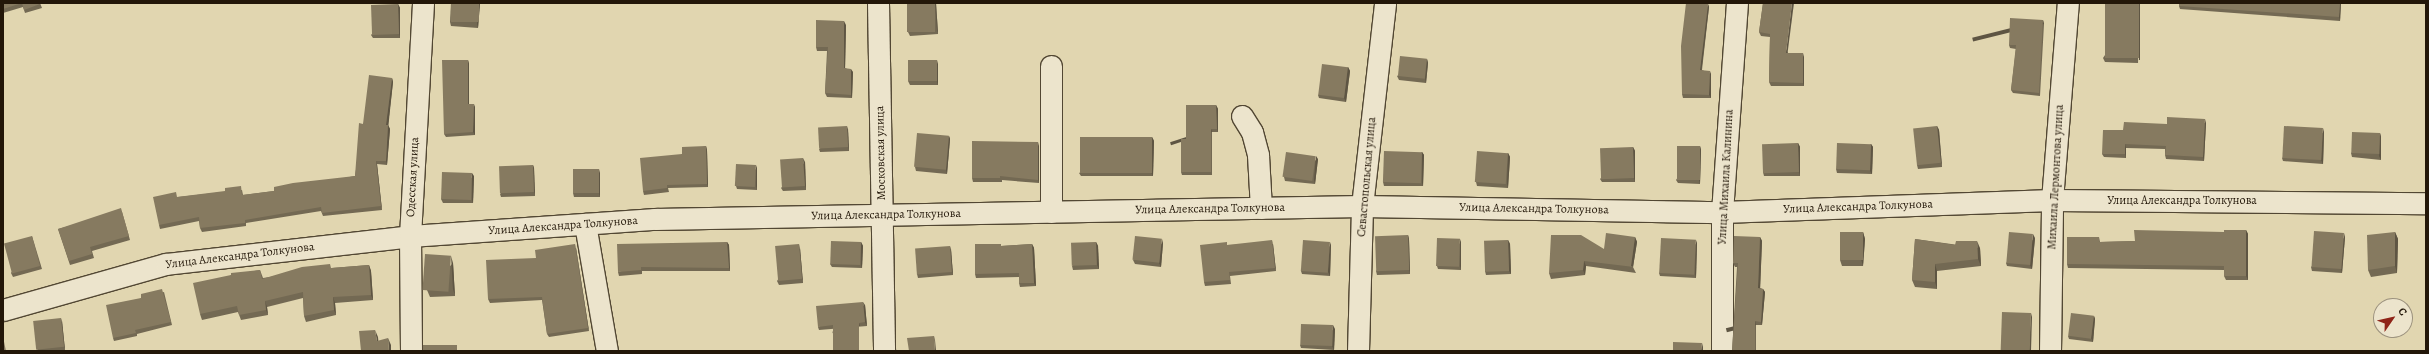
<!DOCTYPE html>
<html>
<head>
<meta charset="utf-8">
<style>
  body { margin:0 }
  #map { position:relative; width:2429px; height:354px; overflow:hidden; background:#e1d6b0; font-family:Alegreya,serif }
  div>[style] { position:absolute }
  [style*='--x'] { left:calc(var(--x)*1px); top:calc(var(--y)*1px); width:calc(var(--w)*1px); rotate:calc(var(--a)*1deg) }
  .roads { filter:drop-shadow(1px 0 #524733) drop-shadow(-1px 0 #524733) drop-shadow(0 1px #524733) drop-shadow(0 -1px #524733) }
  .minor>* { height:21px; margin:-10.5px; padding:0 10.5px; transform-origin:10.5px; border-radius:10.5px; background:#ece4cc }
  .wall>* { inset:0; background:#736953 }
  .shaded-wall>* { inset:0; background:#5e5543; transform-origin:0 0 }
  .building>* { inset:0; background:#867a60; transform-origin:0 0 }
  span { translate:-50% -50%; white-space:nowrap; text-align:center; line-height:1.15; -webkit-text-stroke:3.5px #ece4cc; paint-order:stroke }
  .street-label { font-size:12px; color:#231709 }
  .frame { position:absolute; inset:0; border:4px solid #231709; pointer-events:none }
  .north { position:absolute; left:2373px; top:298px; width:40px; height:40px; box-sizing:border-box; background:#ece4cc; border:1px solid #9c927e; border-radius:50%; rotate:56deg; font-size:11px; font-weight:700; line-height:16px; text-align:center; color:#231709 }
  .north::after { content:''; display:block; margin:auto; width:14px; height:18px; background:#8f2418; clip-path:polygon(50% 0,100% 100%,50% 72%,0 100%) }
</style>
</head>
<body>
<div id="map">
  <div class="roads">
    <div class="minor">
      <i style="--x:878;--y:3;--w:348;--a:89"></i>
      <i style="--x:1242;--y:116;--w:19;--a:58"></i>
      <i style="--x:1252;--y:132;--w:24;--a:75"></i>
      <i style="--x:1258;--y:155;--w:53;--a:86.8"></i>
      <i style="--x:1051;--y:212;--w:146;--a:-90"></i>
      <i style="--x:585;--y:224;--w:129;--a:80.2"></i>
      <i style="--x:3;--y:310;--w:169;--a:-15.8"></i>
      <i style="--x:166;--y:264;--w:246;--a:-6.5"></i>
      <i style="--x:410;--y:236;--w:246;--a:-4"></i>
      <i style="--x:655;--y:219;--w:707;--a:-1.05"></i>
      <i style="--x:1362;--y:206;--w:360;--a:1"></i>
      <i style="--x:1722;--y:212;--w:330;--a:-2.1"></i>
      <i style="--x:2052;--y:200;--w:374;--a:0.5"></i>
      <i style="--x:411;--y:351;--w:115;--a:-90.5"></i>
      <i style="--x:410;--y:236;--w:233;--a:-86.8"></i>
      <i style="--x:1358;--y:351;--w:145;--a:-88.4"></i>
      <i style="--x:1362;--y:206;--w:204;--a:-83.5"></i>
      <i style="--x:1722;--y:351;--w:139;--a:-90"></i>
      <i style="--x:1722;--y:212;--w:210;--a:-85.9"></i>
      <i style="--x:2050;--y:351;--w:151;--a:-89.2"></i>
      <i style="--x:2052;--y:200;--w:198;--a:-85.4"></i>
    </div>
  </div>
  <div class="wall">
    <i style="clip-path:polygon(3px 3px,40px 3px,42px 8px,25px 13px,23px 7px,3px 13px)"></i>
    <i style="clip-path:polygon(451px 3px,480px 3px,478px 28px,451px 26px,450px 22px)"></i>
    <i style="clip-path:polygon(907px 3px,936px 3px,938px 34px,910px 36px,908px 32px)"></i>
    <i style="clip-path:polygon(1763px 3px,1788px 53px,1804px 57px,1804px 86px,1771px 86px,1769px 82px,1770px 37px,1761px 36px,1759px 32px)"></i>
    <i style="clip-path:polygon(2140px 3px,2138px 63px,2105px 62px,2103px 58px)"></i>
    <i style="clip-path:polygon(2341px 3px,2340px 21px,2180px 9px,2179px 6px)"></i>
    <i style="clip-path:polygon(398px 4px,400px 8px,400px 38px,373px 38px,371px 35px)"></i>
    <i style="clip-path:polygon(1708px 4px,1709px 7px,1702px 70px,1711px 74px,1711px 98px,1683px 98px,1682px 94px)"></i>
    <i style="clip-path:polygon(2043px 20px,2044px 24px,2040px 96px,2013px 93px,2011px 90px,2016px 49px,2010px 48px,2009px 45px)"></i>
    <i style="clip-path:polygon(846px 25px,845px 68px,853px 72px,852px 98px,827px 97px,825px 93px,827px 51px,817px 51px,816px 47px)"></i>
    <i style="clip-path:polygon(1427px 59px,1428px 63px,1426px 83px,1399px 80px,1397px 76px)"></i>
    <i style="clip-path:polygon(468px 60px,469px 64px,469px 104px,475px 107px,475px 135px,446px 137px,444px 134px)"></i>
    <i style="clip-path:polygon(938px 64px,938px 85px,910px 85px,908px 81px)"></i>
    <i style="clip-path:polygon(1348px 67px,1350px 71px,1346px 102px,1319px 98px,1318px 95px)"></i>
    <i style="clip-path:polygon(392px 78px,393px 82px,388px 125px,390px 129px,387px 165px,377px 164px,382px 210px,323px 216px,321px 211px,246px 223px,246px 226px,202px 232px,200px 228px,199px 221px,160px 229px,159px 225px,178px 197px,242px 190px,243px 195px,274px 191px,355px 176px,363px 124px)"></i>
    <i style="clip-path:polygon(1216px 105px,1218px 109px,1218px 132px,1212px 132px,1212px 175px,1182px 175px,1181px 172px,1186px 139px)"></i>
    <i style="clip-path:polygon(2206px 123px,2204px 161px,2166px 159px,2165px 155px,2165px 149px,2126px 148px,2126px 158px,2104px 157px,2102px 154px,2123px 130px,2167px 124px)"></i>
    <i style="clip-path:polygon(1937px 126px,1939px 130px,1942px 167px,1918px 169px,1917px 165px)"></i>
    <i style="clip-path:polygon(848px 129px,849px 151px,820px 152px,819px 149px)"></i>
    <i style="clip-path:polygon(2324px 132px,2323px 164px,2283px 161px,2282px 158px)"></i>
    <i style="clip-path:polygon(2380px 133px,2381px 137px,2381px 160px,2352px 157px,2351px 153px)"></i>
    <i style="clip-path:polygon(949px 136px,950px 139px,947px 174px,916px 171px,915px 167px)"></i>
    <i style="clip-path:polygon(1152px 137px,1154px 141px,1153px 176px,1081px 176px,1079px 173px)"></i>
    <i style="clip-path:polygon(1798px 143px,1800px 147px,1800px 176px,1764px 176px,1763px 172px)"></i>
    <i style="clip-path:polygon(1871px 144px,1873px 147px,1872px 174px,1837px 173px,1836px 169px)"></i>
    <i style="clip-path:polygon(706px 146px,707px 150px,708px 187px,668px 188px,669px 192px,644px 195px,643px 191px,682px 154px)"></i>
    <i style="clip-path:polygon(1039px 146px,1039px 183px,1002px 180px,1002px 182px,973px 182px,972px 178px)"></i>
    <i style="clip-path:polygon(1700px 146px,1701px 150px,1700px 184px,1678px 183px,1676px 180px)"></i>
    <i style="clip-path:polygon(1633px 147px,1635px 151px,1635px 182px,1602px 182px,1600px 179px)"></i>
    <i style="clip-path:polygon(1422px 152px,1424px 155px,1423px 186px,1384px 186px,1383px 182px)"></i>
    <i style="clip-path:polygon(1508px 153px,1510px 157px,1508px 188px,1477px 186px,1476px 182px)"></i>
    <i style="clip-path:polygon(1318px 159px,1315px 184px,1285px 181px,1284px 177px)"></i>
    <i style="clip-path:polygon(805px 162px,806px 190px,783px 191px,781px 188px)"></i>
    <i style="clip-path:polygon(533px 165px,534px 168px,535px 196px,501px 197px,500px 194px)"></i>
    <i style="clip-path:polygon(757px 168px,757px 190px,737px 189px,736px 186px)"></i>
    <i style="clip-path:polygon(600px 173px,600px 197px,574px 197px,573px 193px)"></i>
    <i style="clip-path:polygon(474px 176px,473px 203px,443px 203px,441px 199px)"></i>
    <i style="clip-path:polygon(122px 212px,130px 240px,92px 251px,94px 258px,70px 265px,58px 229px)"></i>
    <i style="clip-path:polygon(2246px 230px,2248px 234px,2248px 280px,2226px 280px,2224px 276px,2224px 270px,2068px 268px,2067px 264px,2099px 237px,2100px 242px,2135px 241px)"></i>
    <i style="clip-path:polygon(1863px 232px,1865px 239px,1863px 266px,1842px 266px,1840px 260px)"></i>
    <i style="clip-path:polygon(2395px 232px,2398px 239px,2397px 273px,2371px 277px,2368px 270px)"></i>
    <i style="clip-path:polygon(1408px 235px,1409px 239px,1410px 274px,1377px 275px,1376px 271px)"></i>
    <i style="clip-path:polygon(32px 236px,42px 269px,13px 277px,11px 273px)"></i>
    <i style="clip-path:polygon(1635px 237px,1637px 242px,1633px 267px,1636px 273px,1586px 266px,1585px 275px,1551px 279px,1549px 273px,1604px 249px)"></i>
    <i style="clip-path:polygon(1760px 237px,1762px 241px,1760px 288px,1763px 289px,1765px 292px,1762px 325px,1756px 325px,1756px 351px,1732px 351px,1737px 267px,1735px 267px,1733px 263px)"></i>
    <i style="clip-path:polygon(2345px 237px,2342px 273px,2312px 271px,2311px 267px)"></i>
    <i style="clip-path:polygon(2035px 238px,2032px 269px,2007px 266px,2006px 263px)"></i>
    <i style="clip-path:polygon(1915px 239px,1980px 248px,1981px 266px,1937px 271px,1937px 289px,1915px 287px,1912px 280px)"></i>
    <i style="clip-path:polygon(1508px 240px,1510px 244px,1511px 274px,1486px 275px,1485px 271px)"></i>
    <i style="clip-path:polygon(727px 242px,729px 245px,730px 271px,642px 271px,642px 274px,619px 276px,618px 272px)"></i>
    <i style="clip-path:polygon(861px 242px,863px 246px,862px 268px,832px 267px,830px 264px)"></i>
    <i style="clip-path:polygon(1096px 242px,1098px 246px,1099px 269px,1073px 270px,1072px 266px)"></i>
    <i style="clip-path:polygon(1227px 242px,1227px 245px,1273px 244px,1276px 271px,1230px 276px,1231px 284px,1205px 286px,1204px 282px)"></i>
    <i style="clip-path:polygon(1461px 242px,1461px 270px,1438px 269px,1437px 266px)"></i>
    <i style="clip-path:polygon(1163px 243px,1161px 267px,1135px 264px,1133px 260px)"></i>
    <i style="clip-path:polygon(1697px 243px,1696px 278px,1660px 276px,1659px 273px)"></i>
    <i style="clip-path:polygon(1001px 244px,1001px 246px,1032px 244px,1034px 248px,1036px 286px,1020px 287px,1019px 283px,1019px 277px,976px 278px,975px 274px)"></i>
    <i style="clip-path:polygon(1331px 245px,1330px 276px,1302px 274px,1301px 271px)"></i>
    <i style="clip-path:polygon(576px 248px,589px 331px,549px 337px,547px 334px,542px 300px,490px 303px,488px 299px,536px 258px)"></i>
    <i style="clip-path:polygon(800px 248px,803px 283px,779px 285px,777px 281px)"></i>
    <i style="clip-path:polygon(951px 249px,953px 275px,918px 278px,917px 274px)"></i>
    <i style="clip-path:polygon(453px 263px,455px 296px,430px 297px,427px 290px)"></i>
    <i style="clip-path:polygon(369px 265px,371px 271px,373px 300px,335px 303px,336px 315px,306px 322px,304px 316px,303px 298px,267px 307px,268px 315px,241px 320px,238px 312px,202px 320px,200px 314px,231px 275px,260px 270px,263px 278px,332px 268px)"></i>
    <i style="clip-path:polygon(164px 292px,172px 325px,137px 334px,137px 336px,114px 341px,113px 338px,141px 298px)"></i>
    <i style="clip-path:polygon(865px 305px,867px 326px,819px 330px,818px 327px)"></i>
    <i style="clip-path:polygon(2094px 316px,2095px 319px,2093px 342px,2069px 339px,2068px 336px)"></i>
    <i style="clip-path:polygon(62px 321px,65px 350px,59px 351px,37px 351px,37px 350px)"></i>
    <i style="clip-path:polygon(1335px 329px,1334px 350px,1301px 348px,1300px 345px)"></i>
  </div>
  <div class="shaded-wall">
    <i style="clip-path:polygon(479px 3px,480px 3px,478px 28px,477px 24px)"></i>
    <i style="clip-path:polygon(935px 3px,936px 3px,938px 34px,937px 31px)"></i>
    <i style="clip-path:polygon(1792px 3px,1794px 3px,1787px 57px,1786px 53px)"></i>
    <i style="left:2139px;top:3px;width:1px;height:57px"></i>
    <i style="clip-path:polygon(2340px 3px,2341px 3px,2340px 21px,2339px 17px)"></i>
    <i style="clip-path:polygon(398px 4px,400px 8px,400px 38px,399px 34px)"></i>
    <i style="clip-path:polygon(1708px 4px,1709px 7px,1701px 74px,1700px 70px)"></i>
    <i style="left:2043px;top:20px;width:4px;height:73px;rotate:76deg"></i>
    <i style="clip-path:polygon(844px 21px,846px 25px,845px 72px,844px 68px)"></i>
    <i style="clip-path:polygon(1803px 53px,1804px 57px,1804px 86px,1803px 83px)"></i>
    <i style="clip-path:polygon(1427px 59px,1428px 63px,1426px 83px,1425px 79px)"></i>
    <i style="clip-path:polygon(468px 60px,469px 64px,469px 108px,468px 104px)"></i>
    <i style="clip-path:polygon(937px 60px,938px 64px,938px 85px,937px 82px)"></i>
    <i style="clip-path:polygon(1348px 67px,1350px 71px,1346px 102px,1344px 98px)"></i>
    <i style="clip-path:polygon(851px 69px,853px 72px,852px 98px,851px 95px)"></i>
    <i style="clip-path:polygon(1710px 71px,1711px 74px,1711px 98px,1709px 95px)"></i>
    <i style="clip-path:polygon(392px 78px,393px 82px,388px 129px,386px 125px)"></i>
    <i style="clip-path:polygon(474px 104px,475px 107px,475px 135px,473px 132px)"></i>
    <i style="clip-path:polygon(1216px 105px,1218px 109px,1218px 132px,1217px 129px)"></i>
    <i style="clip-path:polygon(2205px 119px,2206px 123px,2204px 161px,2203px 157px)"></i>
    <i style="clip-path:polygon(388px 125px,390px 129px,387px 165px,386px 161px)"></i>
    <i style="clip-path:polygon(847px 126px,848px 129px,849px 151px,848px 147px)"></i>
    <i style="clip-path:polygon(1937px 126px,1939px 130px,1942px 167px,1941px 163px)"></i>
    <i style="clip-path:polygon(2323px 128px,2324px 132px,2323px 164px,2321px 160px)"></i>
    <i style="left:1211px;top:129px;width:3px;height:43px;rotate:72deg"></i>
    <i style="clip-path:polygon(2380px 133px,2381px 137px,2381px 160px,2379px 156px)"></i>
    <i style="clip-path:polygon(949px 136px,950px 139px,947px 174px,946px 170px)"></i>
    <i style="clip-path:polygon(1152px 137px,1154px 141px,1153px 176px,1151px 172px)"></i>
    <i style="clip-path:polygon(1038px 142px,1039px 146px,1039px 183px,1038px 180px)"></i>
    <i style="clip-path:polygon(1798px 143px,1800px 147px,1800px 176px,1799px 172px)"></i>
    <i style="clip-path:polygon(1871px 144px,1873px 147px,1872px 174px,1870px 171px)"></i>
    <i style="clip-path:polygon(2125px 144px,2126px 148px,2126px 158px,2125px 154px)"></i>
    <i style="clip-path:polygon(706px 146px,707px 150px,708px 187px,707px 184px)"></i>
    <i style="clip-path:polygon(1700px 146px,1701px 150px,1700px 184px,1699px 180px)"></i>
    <i style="clip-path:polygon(1633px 147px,1635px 151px,1635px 182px,1634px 178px)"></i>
    <i style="clip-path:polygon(1422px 152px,1424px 155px,1423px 186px,1422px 183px)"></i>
    <i style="clip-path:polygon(1508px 153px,1510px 157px,1508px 188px,1507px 184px)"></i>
    <i style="clip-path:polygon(1316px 156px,1318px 159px,1315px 184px,1314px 180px)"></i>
    <i style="clip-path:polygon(803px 158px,805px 162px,806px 190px,805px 186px)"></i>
    <i style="clip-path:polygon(376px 161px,377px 164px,382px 210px,381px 206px)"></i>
    <i style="clip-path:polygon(533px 165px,534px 168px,535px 196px,534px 192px)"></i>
    <i style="clip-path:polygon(756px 165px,757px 168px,757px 190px,756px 186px)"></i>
    <i style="clip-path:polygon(599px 169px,600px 173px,600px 197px,599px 194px)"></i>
    <i style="clip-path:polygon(472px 173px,474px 176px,473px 203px,472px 200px)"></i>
    <i style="clip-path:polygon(2246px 230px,2248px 234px,2248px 280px,2246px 276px)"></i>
    <i style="clip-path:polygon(1863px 232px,1865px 239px,1863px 266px,1861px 259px)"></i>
    <i style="clip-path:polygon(2395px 232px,2398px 239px,2397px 273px,2395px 266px)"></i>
    <i style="clip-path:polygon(2344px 233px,2345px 237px,2342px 273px,2341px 269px)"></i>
    <i style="clip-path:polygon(2033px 234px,2035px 238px,2032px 269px,2030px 265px)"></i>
    <i style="clip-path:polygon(1408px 235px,1409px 239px,1410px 274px,1409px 270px)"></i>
    <i style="clip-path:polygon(1635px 237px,1637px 242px,1633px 267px,1631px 266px)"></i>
    <i style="clip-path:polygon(1760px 237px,1762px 241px,1760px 292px,1758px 288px)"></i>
    <i style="clip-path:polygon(1162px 239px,1163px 243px,1161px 267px,1159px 263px)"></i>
    <i style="clip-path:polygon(1460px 239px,1461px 242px,1461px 270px,1460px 266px)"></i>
    <i style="clip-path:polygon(1272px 240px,1273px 244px,1276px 271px,1275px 268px)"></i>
    <i style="clip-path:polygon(1508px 240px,1510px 244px,1511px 274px,1509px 271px)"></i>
    <i style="clip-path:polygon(1696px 240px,1697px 243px,1696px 278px,1695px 274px)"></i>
    <i style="clip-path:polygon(1977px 241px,1980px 248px,1981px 266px,1978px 259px)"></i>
    <i style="clip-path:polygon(727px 242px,729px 245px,730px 271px,729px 268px)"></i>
    <i style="clip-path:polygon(861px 242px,863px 246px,862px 268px,861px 265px)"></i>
    <i style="clip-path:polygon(1096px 242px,1098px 246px,1099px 269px,1097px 265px)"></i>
    <i style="clip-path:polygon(1330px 242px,1331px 245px,1330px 276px,1328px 272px)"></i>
    <i style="clip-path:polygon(575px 244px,576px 248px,589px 331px,588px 328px)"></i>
    <i style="clip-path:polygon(799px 244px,800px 248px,803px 283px,802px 279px)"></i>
    <i style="clip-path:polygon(1032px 244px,1034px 248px,1036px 286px,1034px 283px)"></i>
    <i style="clip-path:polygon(950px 246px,951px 249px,953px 275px,952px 272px)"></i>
    <i style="clip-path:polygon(451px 256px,453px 263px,455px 296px,453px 289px)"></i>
    <i style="clip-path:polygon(1584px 261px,1586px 266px,1585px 275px,1583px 270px)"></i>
    <i style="clip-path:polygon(1935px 264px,1937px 271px,1937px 289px,1935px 282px)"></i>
    <i style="clip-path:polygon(369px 265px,371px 271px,373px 300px,371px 295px)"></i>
    <i style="clip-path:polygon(1763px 289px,1765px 292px,1762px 325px,1761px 322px)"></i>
    <i style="clip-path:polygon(333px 297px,335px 303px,336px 315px,334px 310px)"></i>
    <i style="clip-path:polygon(265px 301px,267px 307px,268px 315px,266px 310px)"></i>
    <i style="clip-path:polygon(863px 302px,865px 305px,867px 326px,865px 322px)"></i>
    <i style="clip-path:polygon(2031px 313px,2032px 317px,2031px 351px,2029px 351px)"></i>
    <i style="clip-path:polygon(2094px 316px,2095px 319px,2093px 342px,2091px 338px)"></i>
    <i style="clip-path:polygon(61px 318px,62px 321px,65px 350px,64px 347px)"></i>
    <i style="left:1755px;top:321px;width:4px;height:30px;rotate:76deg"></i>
    <i style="left:859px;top:323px;width:3px;height:28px;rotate:72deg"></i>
    <i style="clip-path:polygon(1333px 325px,1335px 329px,1334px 350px,1332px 346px)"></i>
    <i style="clip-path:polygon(375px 330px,378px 337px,379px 348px,377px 341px)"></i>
    <i style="clip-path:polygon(934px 336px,935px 340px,936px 351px,935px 351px)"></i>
    <i style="clip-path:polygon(388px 338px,391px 345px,391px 351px,389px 351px)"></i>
    <i style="clip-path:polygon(1702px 343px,1703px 347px,1703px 351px,1701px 351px)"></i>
  </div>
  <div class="building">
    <i style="clip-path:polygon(3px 3px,40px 3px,40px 4px,24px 10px,22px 3px,3px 9px)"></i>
    <i style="left:451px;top:3px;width:28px;height:19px"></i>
    <i style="left:907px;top:3px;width:28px;height:29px"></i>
    <i style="clip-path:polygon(1686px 3px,1701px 3px,1708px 4px,1700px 70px,1710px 71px,1709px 95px,1682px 94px,1681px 46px)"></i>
    <i style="clip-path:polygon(1763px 3px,1792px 3px,1786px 53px,1803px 53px,1803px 83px,1769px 82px,1770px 34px,1759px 32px)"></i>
    <i style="left:2105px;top:3px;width:34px;height:55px"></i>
    <i style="clip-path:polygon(2179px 3px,2340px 3px,2339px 17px,2179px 6px)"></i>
    <i style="left:398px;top:4px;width:30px;height:27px;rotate:88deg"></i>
    <i style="clip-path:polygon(2010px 18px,2043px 20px,2039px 93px,2011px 90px,2016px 45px,2009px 45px)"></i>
    <i style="clip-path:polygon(816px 20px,844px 21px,844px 68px,851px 69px,851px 95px,825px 93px,828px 47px,816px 47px)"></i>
    <i style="left:1400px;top:56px;width:27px;height:20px;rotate:6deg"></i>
    <i style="clip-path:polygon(442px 60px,468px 60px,468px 104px,474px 104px,473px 132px,444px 134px)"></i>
    <i style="left:908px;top:60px;width:29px;height:21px"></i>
    <i style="left:1322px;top:64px;width:26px;height:31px;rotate:7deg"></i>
    <i style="clip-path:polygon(369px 75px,392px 78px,386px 125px,388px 125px,386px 161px,376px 161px,381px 206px,322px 213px,321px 207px,245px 220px,245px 223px,200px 228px,199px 217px,159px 225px,153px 197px,176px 192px,177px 197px,225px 191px,225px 188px,241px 186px,242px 195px,274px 191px,274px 187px,293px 183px,355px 176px,359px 123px,363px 124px)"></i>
    <i style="clip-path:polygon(1186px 105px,1216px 105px,1217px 129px,1211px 129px,1211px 172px,1181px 172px,1181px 139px,1186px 139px)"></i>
    <i style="clip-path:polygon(2167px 117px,2205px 119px,2203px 157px,2165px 155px,2166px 146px,2125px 144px,2125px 154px,2102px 154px,2103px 130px,2123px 130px,2124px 122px,2167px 124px)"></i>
    <i style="left:847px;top:126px;width:21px;height:29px;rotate:87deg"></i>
    <i style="left:1937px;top:126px;width:37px;height:24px;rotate:84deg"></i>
    <i style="left:2284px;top:126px;width:39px;height:32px;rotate:3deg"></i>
    <i style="left:2352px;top:132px;width:28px;height:21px;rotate:2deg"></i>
    <i style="left:917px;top:133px;width:32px;height:34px;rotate:5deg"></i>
    <i style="left:1080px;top:137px;width:72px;height:36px"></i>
    <i style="clip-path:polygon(972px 141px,1038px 142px,1038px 180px,1000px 176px,1000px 178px,972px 178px)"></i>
    <i style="left:1798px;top:143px;width:29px;height:36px;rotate:88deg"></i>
    <i style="left:1837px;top:143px;width:34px;height:26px;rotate:2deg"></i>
    <i style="clip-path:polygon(706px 146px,707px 184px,667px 185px,667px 188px,643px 191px,640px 158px,682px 154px,682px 147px)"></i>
    <i style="left:1677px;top:146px;width:23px;height:34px"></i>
    <i style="left:1633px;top:147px;width:31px;height:33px;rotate:88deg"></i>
    <i style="left:1384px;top:151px;width:38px;height:31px;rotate:2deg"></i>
    <i style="left:1477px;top:151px;width:31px;height:31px;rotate:4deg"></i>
    <i style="left:1286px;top:152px;width:30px;height:25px;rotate:8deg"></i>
    <i style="left:803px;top:158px;width:28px;height:23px;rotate:86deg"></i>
    <i style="left:736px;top:164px;width:20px;height:22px;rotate:3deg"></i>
    <i style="left:533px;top:165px;width:27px;height:34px;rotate:88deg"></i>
    <i style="left:573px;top:169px;width:26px;height:24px"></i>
    <i style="left:442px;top:172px;width:30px;height:27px;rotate:2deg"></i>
    <i style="clip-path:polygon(121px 208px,129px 236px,90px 247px,92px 254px,69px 261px,58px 229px)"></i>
    <i style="clip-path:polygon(2134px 230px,2224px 232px,2224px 230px,2246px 230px,2246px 276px,2224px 276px,2224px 266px,2067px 264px,2067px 237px,2099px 237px,2099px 242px,2135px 241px)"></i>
    <i style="left:2314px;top:231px;width:30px;height:36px;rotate:4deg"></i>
    <i style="left:1840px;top:232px;width:23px;height:28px"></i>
    <i style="left:2009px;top:232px;width:24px;height:31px;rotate:5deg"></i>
    <i style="clip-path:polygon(2395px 232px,2395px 266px,2368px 270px,2367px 235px)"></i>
    <i style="clip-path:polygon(1606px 233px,1635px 237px,1631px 266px,1634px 267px,1584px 261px,1583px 270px,1549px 273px,1551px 235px,1581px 235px,1604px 249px)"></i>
    <i style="left:1408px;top:235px;width:35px;height:33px;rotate:88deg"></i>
    <i style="left:32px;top:236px;width:31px;height:29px;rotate:75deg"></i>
    <i style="left:1135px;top:236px;width:27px;height:24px;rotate:6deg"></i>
    <i style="clip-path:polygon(1734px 236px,1760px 237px,1758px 288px,1763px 289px,1761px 322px,1755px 321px,1755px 351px,1732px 351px,1738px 263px,1733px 263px)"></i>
    <i style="left:1437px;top:238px;width:23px;height:28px;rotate:2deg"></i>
    <i style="left:1661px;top:238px;width:35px;height:35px;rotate:3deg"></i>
    <i style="clip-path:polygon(1915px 239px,1955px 245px,1956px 241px,1977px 241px,1978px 259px,1935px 264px,1935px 282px,1912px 280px)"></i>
    <i style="clip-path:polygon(1272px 240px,1275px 268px,1229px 272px,1230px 280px,1204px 282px,1200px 245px,1227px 242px,1227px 245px)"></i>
    <i style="left:1303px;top:240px;width:27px;height:31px;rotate:4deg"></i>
    <i style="left:1508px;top:240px;width:31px;height:24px;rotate:88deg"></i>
    <i style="left:831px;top:241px;width:30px;height:23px;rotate:2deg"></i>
    <i style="clip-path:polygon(727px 242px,729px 268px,641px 267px,641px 270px,618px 272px,617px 244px)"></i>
    <i style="left:1096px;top:242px;width:23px;height:25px;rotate:88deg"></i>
    <i style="clip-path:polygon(575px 244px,588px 328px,547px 334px,542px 297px,488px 299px,486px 260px,536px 258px,535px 250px)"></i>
    <i style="left:799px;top:244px;width:35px;height:24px;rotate:85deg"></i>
    <i style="clip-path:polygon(975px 244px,1001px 244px,1001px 246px,1032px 244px,1034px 283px,1019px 283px,1019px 273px,975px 274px)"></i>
    <i style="left:950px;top:246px;width:26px;height:35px;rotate:86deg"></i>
    <i style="left:425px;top:254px;width:26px;height:36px;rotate:4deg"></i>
    <i style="clip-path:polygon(330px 264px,331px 268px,369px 265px,371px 295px,333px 297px,334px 310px,304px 316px,303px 292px,265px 301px,266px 310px,239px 315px,237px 306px,200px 314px,193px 283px,231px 275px,231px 273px,260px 270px,262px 279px,302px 267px)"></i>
    <i style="clip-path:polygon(162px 289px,171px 322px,135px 330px,136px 333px,113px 338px,106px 305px,141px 298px,141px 294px)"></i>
    <i style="clip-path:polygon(863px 302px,865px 322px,859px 323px,859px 351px,833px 351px,833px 325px,818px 327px,816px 306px)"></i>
    <i style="left:2002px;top:312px;width:29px;height:39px;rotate:2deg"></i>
    <i style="left:2071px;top:313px;width:23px;height:23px;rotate:7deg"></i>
    <i style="left:61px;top:318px;width:29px;height:28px;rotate:84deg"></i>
    <i style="left:1301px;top:324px;width:32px;height:21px;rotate:2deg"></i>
    <i style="clip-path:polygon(375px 330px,377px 341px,388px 338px,389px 351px,361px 351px,359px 331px)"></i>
    <i style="clip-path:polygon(934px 336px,935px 351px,909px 351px,907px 338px)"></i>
    <i style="clip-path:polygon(3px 337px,6px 351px,3px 351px)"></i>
    <i style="clip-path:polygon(1673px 342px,1702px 343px,1701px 351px,1673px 351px)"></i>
    <i style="left:423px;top:345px;width:34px;height:6px"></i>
  </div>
  <div class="street-label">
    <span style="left:881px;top:153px;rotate:-91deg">Московская улица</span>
    <span style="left:413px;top:177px;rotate:-87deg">Одесская улица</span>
    <span style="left:1367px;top:177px;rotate:-85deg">Севастопольская улица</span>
    <span style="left:1726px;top:177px;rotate:-87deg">Улица Михаила Калинина</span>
    <span style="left:2056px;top:177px;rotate:-87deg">Михаила Лермонтова улица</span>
    <span style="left:2182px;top:201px">Улица Александра Толкунова</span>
    <span style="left:1858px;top:207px;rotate:-2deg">Улица Александра Толкунова</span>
    <span style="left:1210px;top:209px;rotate:-1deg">Улица Александра Толкунова</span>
    <span style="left:1534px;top:209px;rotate:1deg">Улица Александра Толкунова</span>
    <span style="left:886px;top:215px;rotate:-1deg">Улица Александра Толкунова</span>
    <span style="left:563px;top:226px;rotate:-4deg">Улица Александра Толкунова</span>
    <span style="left:240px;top:256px;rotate:-7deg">Улица Александра Толкунова</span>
  </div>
  <div class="frame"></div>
  <div class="north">С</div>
</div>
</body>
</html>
